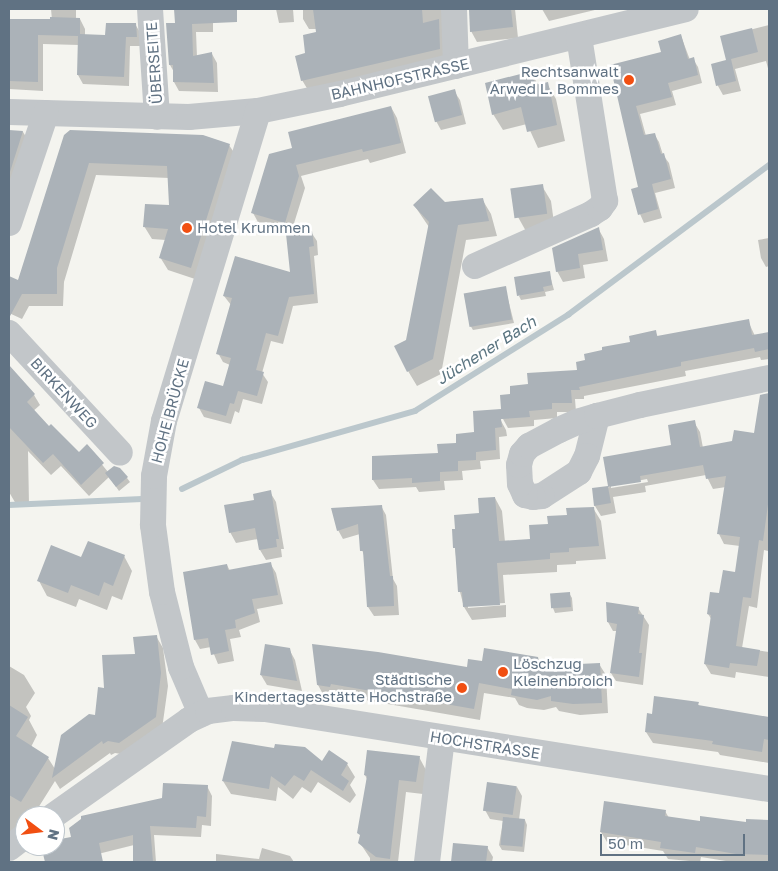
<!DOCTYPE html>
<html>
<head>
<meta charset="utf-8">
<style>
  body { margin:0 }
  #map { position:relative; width:778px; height:871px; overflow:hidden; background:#f4f4ef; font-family:"Golos Text",sans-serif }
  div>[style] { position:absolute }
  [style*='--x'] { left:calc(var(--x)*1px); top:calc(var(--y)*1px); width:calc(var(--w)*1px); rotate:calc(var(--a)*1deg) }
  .shadow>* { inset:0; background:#0003 }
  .stream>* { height:5.5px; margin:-2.75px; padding:0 2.75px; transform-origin:2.75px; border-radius:2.75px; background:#bbc7cc }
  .building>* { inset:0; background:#abb2b8; transform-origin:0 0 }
  .minor>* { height:26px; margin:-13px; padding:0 13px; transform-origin:13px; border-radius:13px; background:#c2c6c9 }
  .dots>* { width:14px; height:14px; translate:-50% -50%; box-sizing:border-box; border:2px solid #fff; border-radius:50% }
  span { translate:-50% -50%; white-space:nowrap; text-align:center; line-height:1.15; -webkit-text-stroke:5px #fff; paint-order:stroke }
  .street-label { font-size:15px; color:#607283 }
  .poi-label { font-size:15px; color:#607283 }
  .right { translate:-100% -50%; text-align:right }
  .left { translate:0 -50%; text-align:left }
  .water-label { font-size:16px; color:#5b7581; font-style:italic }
  .frame { position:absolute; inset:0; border:10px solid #607283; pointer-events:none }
  .north { position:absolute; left:15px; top:806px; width:50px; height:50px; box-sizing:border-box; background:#fff; border:1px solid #bfc7cd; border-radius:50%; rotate:105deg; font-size:14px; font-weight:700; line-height:20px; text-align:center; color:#607283 }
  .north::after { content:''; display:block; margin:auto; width:18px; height:22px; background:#f14f12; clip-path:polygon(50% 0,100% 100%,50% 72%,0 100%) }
  .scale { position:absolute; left:600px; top:834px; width:145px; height:22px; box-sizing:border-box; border:2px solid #607283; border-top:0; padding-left:6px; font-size:15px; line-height:18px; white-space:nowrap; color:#607283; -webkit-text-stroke:4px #fff; paint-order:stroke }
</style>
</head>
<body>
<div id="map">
  <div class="shadow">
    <i style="clip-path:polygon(51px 9px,76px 9px,76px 19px,80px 19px,85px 29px,85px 36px,107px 37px,135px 24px,141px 34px,141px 46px,130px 46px,129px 86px,83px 84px,78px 75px,79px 45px,43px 44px,43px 91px,9px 89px,9px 20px,52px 20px)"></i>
    <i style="clip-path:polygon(175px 9px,212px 9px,213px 11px,213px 32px,196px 32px,197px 57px,212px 54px,217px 63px,218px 92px,179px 91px,174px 82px,174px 72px,170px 65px,177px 24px)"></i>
    <i style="clip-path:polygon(276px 9px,293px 9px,294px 22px,279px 23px)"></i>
    <i style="clip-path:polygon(303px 9px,450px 9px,445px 59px,308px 90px,302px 80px,306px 54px,317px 33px,316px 29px,309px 29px,303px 19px)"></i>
    <i style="clip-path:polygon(470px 9px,515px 9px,518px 38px,477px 42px,471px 31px)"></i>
    <i style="clip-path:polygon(542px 9px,599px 9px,549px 21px)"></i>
    <i style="clip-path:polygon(769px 25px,769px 72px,766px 61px,735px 69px,741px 91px,723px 95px,718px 86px,712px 65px,728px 61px,722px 37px)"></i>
    <i style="clip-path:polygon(681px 36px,690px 60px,693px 59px,698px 67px,702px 83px,672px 91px,676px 105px,640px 114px,646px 136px,654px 134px,659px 142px,663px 155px,669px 163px,675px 188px,655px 193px,662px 218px,644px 223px,640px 214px,640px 188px,611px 66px,662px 53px)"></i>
    <i style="clip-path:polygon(531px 73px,539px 86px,547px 84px,556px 99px,565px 141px,538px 148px,527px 124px,503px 130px,493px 114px)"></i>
    <i style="clip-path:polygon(454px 91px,460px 100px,466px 124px,441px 130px,436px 121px,430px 97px)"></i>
    <i style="clip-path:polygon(391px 107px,397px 118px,406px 153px,370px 163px,368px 159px,301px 176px,305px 188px,291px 233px,259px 224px,253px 213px,294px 149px)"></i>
    <i style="clip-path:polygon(9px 132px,23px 132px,28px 140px,14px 183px,9px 181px)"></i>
    <i style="clip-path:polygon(65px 136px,229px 145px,237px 157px,198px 280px,168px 270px,160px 257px,166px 240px,152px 239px,144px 226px,170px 207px,169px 178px,96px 175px,64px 282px,63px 306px,29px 306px,22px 319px,9px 313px,9px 277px,18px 282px)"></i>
    <i style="clip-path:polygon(542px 186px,551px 201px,555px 230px,527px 233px,518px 217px)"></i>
    <i style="clip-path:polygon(482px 199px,491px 214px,497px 236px,466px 240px,441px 374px,417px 386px,408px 371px,408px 341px,429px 227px,414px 205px)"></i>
    <i style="clip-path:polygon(598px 228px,604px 239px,608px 261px,583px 265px,585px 278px,563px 282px,557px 271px)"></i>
    <i style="clip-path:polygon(769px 228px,769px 266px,766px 267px,761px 258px,758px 240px,769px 238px)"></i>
    <i style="clip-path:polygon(311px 232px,317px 241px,318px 255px,314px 256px,318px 303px,293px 306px,283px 344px,271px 341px,262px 373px,268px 382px,262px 404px,243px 399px,239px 413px,235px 411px,231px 424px,204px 417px,199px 408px,224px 388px,230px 365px,223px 362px,218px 353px,231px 305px,224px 296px,292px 274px)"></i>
    <i style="clip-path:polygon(549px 272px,554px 290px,545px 292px,546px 296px,521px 300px,519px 296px)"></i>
    <i style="clip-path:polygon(505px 287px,514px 323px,473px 330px,470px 325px)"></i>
    <i style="clip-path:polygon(748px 321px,755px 336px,769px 333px,769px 359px,761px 360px,760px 357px,685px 371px,686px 376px,584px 396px,584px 399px,575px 399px,576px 412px,557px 412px,557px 418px,534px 420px,534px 426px,508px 428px,503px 419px,500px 419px,506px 430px,507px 436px,499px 437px,500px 459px,480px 461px,481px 469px,462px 471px,463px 480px,444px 481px,445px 490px,419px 492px,416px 487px,379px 489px,373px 480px,372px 463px,439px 454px,476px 434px,502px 411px,512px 395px,529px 386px,579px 371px,655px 331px,658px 337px)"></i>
    <i style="clip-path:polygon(9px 367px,34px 395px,40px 405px,23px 420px,9px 405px)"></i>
    <i style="clip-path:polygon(evenodd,759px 410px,769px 411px,769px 543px,768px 551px,764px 550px,757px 608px,749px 606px,742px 648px,769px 652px,769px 677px,736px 672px,735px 678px,711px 674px,705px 664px,712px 620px,708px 614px,736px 573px,740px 546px,724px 544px,719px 534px,726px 487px,713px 489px,706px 475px,645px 486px,646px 492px,613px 497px,616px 513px,601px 516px,595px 506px,593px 489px,610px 487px,604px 458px,672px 446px,694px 422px,700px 432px,703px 448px,733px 443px,755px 434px,759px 410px,647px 479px,648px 482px,611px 488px,611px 486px,647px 479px)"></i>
    <i style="clip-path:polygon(9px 427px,44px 442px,79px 454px,87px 446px,108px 472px,127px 478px,130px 482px,119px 491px,109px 477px,89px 496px,61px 466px,51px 475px,28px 451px,29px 504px,16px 504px,9px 492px)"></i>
    <i style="clip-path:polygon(270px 492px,276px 502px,284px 549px,281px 549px,282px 557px,266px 560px,260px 550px,258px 539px,236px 543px,230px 532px,255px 501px)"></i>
    <i style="clip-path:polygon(495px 498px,502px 511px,505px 542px,531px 540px,549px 525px,593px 508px,601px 521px,606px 559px,576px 561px,576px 564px,557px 565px,557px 572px,503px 575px,505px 603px,468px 605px,468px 608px,506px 605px,506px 617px,472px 620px,464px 607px,460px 592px,453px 530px,481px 514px)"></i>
    <i style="clip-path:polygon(381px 506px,386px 515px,393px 579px,397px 586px,399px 615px,374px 616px,368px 607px,364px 555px,362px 550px,360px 534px,343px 539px,338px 530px)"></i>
    <i style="clip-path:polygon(124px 556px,132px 571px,122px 600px,112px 596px,107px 610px,79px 599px,76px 607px,47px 596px,39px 581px,82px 558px)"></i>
    <i style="clip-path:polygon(270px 563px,276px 573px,283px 604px,257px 609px,260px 622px,239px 630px,241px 637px,230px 639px,234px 661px,218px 664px,211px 647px,200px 649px,195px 640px,227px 565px,230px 571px)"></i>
    <i style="clip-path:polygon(569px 593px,572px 598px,573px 611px,555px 613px,553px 608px)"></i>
    <i style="clip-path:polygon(638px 608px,649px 625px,643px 685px,616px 681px,611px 673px,617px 631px,613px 631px,608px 622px)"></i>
    <i style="clip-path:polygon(156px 636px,163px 648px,168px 686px,162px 729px,127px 755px,115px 753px,111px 755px,110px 753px,60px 789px,55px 781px,33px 816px,24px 815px,13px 834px,9px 831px,9px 666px,24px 675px,35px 693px,26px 707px,31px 716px,29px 720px,37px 735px,31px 747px,48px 758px,55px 769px,96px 717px,105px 690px)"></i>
    <i style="clip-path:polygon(289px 649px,295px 660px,302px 691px,267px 685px,261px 675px)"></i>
    <i style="clip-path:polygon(537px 658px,540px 663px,578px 661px,580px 665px,599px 664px,606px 675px,608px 713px,580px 715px,559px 711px,556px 707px,544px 710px,527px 708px,519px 705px,515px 698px,484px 693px,480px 720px,336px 695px,336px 698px,324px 696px,318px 685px,468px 669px,483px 663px)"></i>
    <i style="clip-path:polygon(698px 704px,700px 707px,769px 718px,769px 715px,769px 763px,720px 755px,718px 752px,653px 743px,646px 732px,653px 715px)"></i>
    <i style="clip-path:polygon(419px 757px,426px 770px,423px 794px,406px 792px,398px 862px,370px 862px,370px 858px,360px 843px,367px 779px,365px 775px)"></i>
    <i style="clip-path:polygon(322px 762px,347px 764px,355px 777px,350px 785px,356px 795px,350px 803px,318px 782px,311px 793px,302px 787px,293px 799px,278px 787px,276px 801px,231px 794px,223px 781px)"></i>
    <i style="clip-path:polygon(207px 786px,212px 796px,211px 826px,202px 825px,201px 837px,154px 835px,156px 862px,134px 862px,134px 845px,94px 855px,82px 817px,163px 799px)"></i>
    <i style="clip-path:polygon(517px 787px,522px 796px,519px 820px,525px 820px,527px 825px,524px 852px,502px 850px,499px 845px,503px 821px,490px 819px,485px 810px)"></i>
    <i style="clip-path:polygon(665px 811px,669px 818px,701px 822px,747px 823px,747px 820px,769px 821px,769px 862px,732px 862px,701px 857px,700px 862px,668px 859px,663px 851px,607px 842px,601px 832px)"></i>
    <i style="clip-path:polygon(454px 845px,487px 847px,493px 857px,492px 862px,452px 862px)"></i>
    <i style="clip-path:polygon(262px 848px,290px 856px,294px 862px,216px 862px,216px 854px,259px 859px)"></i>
  </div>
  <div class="stream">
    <i style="--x:182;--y:489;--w:67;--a:-25.8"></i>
    <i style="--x:242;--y:460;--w:180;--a:-15.8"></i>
    <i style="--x:415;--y:411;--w:181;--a:-32.1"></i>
    <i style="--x:568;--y:315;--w:251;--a:-36.7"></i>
    <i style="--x:9;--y:505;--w:133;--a:-2.6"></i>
  </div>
  <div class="building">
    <i style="clip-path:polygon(174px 9px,237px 9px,237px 22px,192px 24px,193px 56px,212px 52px,214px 83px,173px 82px,173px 65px,169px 65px,166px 23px,175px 23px)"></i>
    <i style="clip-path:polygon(313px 9px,422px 9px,423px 23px,439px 19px,440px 49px,301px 81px,295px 56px,305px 53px,303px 35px,316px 32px)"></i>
    <i style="clip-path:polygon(469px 9px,511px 9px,513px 27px,470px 32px)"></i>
    <i style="clip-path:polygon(50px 17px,80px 18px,80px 34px,105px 35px,106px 23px,136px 23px,137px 37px,126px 37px,124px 77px,77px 75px,78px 36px,38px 35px,38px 82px,9px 81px,9px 19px,50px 19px)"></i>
    <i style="clip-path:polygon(752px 28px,758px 52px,731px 59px,736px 81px,716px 86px,711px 64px,726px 60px,720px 36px)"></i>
    <i style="clip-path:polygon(681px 34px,688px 59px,694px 57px,698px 75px,668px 83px,672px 97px,636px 106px,644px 135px,655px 133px,661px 154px,664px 153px,671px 179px,652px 184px,658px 209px,638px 215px,631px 189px,638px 187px,610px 65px,661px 52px,658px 41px)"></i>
    <i style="clip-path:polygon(532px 71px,535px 85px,548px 82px,557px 125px,527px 132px,521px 107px,492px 115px,485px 83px)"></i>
    <i style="left:455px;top:89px;width:27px;height:28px;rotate:75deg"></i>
    <i style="clip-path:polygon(391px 106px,401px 143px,363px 152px,362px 149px,296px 165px,299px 176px,285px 223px,251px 213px,269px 154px,292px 148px,288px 132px)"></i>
    <i style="clip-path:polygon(9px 130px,23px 131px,9px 175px)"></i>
    <i style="clip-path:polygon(70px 130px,203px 135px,230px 144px,191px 268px,159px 258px,168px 229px,143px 227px,145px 204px,169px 205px,167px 166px,89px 163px,57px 268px,57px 294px,22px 294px,9px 318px,9px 276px,18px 280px,64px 135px)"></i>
    <i style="left:543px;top:184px;width:30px;height:33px;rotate:82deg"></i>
    <i style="clip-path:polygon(431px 188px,445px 202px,483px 198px,489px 221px,458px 225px,433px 359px,407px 372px,394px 346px,406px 340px,429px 222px,413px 205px)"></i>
    <i style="clip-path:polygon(599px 227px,603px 250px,578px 254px,580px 268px,556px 272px,552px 248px)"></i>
    <i style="clip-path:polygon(312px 231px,314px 246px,309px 247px,314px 294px,289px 297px,278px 336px,266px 333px,256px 370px,264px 372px,257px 396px,238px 391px,234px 404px,230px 403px,226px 416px,197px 408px,205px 381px,223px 386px,231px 358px,216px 354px,232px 298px,223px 296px,235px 256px,290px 272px,286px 234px)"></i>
    <i style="clip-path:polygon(550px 271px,552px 285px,543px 287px,544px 291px,517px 296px,514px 277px)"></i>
    <i style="left:506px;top:286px;width:34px;height:43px;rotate:80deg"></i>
    <i style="clip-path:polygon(749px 319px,752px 335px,769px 332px,769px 349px,755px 352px,754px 348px,681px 362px,681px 366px,579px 387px,580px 390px,571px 390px,572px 403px,552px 403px,552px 409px,529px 411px,530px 417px,501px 419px,502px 427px,495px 428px,496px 450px,476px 452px,476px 460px,458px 461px,458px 471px,440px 472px,440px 481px,412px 483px,412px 478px,372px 480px,372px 456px,438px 453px,437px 444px,456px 443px,456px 434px,474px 432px,473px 411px,501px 409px,500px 395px,510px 394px,510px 386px,528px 384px,527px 373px,577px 370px,576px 362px,585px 360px,584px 354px,602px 350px,602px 347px,630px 342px,629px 336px,656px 330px,657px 336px)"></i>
    <i style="clip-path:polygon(9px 365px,35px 394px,27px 402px,49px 426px,51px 424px,79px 452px,87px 444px,104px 463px,81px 485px,53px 454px,43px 463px,9px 427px)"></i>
    <i style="clip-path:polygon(769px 393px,769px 497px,763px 541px,759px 540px,751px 598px,743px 597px,736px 646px,760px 650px,757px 666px,730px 663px,729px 668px,704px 664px,711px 615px,707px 614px,710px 592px,719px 593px,723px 570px,735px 572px,740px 537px,717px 534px,726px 476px,706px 479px,703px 465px,640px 476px,641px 482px,608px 487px,611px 503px,594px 506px,592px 488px,608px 486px,603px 457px,671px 445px,668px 425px,695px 420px,700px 447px,732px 441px,734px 430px,754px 433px,760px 395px)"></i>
    <i style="clip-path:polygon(114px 466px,120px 468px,128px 477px,116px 487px,105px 473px)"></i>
    <i style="clip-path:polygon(271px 490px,279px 539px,276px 539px,277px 547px,259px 550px,255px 528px,229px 533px,224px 505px,254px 500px,253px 494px)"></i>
    <i style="clip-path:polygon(495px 497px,499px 541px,530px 539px,529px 525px,548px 524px,547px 516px,567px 515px,566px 508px,594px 507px,599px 546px,569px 548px,569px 552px,550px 553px,550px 559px,497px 563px,500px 605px,463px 607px,462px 592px,458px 592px,455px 548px,453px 548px,452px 529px,455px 529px,454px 515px,479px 513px,478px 498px)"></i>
    <i style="clip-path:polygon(382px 505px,390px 576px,393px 576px,394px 606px,367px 607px,363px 551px,360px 551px,358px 524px,337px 531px,331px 508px)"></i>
    <i style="clip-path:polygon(88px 541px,125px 555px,113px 586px,104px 582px,99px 596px,71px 585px,68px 593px,37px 581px,51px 545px,81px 557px)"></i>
    <i style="clip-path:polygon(271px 562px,278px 595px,252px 599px,255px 613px,235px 620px,236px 628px,225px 630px,229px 651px,211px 655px,208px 638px,194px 640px,183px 572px,227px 564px,228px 570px)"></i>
    <i style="left:570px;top:592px;width:15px;height:20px;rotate:86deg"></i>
    <i style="clip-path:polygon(606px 602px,639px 607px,638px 614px,644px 615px,639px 653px,642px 653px,639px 677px,610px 673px,617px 624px,607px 622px)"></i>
    <i style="clip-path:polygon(157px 635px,161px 673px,156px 717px,119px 743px,108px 741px,103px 744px,102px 741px,52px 778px,61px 735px,89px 714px,95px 715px,98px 687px,104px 688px,102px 655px,135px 654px,133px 637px)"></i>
    <i style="clip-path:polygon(265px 644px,290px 648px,297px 681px,260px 675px)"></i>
    <i style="clip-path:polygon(312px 644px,378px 652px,467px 667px,468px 659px,482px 661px,484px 648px,538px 657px,539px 662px,579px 659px,579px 664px,600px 663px,602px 703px,573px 704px,551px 701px,551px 696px,537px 700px,520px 697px,511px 695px,512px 689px,479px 683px,474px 709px,331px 684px,330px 687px,317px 685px)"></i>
    <i style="clip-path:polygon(654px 696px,699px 702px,698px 705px,769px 717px,769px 740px,764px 739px,762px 752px,712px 744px,713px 741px,645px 732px,647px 713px,652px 714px)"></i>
    <i style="clip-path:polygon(9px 705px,28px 717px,16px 736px,49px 757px,21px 802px,9px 795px)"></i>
    <i style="clip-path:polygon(232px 741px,274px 748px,275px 744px,305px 747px,322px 761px,329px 750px,348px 763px,341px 775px,349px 781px,343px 791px,311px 770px,304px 781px,294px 775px,285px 786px,271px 776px,269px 789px,222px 781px)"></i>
    <i style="clip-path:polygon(367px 750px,420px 756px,416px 782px,399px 780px,390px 859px,376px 857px,358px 843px,360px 835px,357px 833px,367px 776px,364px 775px)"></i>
    <i style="left:487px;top:782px;width:30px;height:29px;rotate:8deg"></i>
    <i style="clip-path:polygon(163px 783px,208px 785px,206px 817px,197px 816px,196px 828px,150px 826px,153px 862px,133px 862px,133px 835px,99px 843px,103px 862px,45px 862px,41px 846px,55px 846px,55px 840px,71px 837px,69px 828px,81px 819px,81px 816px,162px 798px)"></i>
    <i style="clip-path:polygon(604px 801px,666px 810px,665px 816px,700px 821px,700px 816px,746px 822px,746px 819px,769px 820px,769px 855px,736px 854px,696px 847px,695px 853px,660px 848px,661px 842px,600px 832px)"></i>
    <i style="left:503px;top:817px;width:22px;height:28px;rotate:5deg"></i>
    <i style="clip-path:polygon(453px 843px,488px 846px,486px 862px,451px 862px)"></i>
  </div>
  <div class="minor">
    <i style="--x:150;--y:9;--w:108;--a:86.3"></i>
    <i style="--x:454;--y:9;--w:57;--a:88"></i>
    <i style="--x:9;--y:112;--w:180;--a:1.6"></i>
    <i style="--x:189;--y:117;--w:69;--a:-5"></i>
    <i style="--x:258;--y:111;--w:84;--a:-11.7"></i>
    <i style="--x:340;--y:94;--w:356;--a:-13.8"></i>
    <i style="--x:9;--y:223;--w:116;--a:-71.4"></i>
    <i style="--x:475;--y:266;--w:127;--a:-24.1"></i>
    <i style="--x:591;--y:214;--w:11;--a:-34"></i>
    <i style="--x:600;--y:208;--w:9;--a:-54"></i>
    <i style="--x:605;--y:201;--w:167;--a:-99"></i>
    <i style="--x:9;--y:333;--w:163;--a:47.2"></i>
    <i style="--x:597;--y:416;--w:41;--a:104"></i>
    <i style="--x:587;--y:456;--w:18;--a:117"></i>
    <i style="--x:579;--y:472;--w:44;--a:147"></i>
    <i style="--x:542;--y:496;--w:9;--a:174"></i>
    <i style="--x:533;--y:497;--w:8;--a:-166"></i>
    <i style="--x:525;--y:495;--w:12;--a:-114"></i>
    <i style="--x:520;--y:484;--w:19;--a:-93"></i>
    <i style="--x:519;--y:465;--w:11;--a:-75"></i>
    <i style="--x:522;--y:454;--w:11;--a:-49"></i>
    <i style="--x:529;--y:446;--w:34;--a:-28"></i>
    <i style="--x:559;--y:430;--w:20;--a:-24"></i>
    <i style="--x:577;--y:422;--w:21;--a:-17"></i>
    <i style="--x:597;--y:416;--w:44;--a:-14.3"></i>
    <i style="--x:640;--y:405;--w:132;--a:-11.8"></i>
    <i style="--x:201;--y:714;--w:51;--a:-113.1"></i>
    <i style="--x:181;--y:667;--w:77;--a:-104.2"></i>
    <i style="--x:162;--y:592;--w:68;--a:-97.7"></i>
    <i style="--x:153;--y:525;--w:49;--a:-88.8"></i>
    <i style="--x:154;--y:476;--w:56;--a:-79.7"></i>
    <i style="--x:164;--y:421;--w:324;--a:-73.1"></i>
    <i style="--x:53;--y:816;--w:166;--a:-35.2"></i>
    <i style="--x:189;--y:720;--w:21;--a:-25"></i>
    <i style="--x:208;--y:711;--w:26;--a:-7"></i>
    <i style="--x:234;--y:708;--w:31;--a:2"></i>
    <i style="--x:265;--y:709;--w:510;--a:9.02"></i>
    <i style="--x:9;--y:848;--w:20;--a:-37"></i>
    <i style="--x:427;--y:862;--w:125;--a:-83.1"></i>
  </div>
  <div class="dots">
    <i style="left:629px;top:80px;background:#f14f12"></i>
    <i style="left:187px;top:228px;background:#f14f12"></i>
    <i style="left:503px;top:672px;background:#f14f12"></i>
    <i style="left:462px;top:688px;background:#f14f12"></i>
  </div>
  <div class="street-label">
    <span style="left:154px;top:63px;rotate:-94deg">ÜBERSEITE</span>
    <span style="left:400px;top:79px;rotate:-13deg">BAHNHOFSTRASSE</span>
    <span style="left:64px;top:393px;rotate:47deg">BIRKENWEG</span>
    <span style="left:170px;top:411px;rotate:-75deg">HOHE BRÜCKE</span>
    <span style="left:485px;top:745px;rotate:9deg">HOCHSTRASSE</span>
  </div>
  <div class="poi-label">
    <span class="right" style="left:619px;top:80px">Rechtsanwalt<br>Arwed L. Bommes</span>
    <span class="left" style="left:197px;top:228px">Hotel Krummen</span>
    <span class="left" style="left:513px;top:672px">Löschzug<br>Kleinenbroich</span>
    <span class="right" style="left:452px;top:688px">Städtische<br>Kindertagesstätte Hochstraße</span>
  </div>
  <div class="water-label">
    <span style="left:486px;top:350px;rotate:-32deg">Jüchener Bach</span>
  </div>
  <div class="frame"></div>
  <div class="north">N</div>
  <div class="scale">50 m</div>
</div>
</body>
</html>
